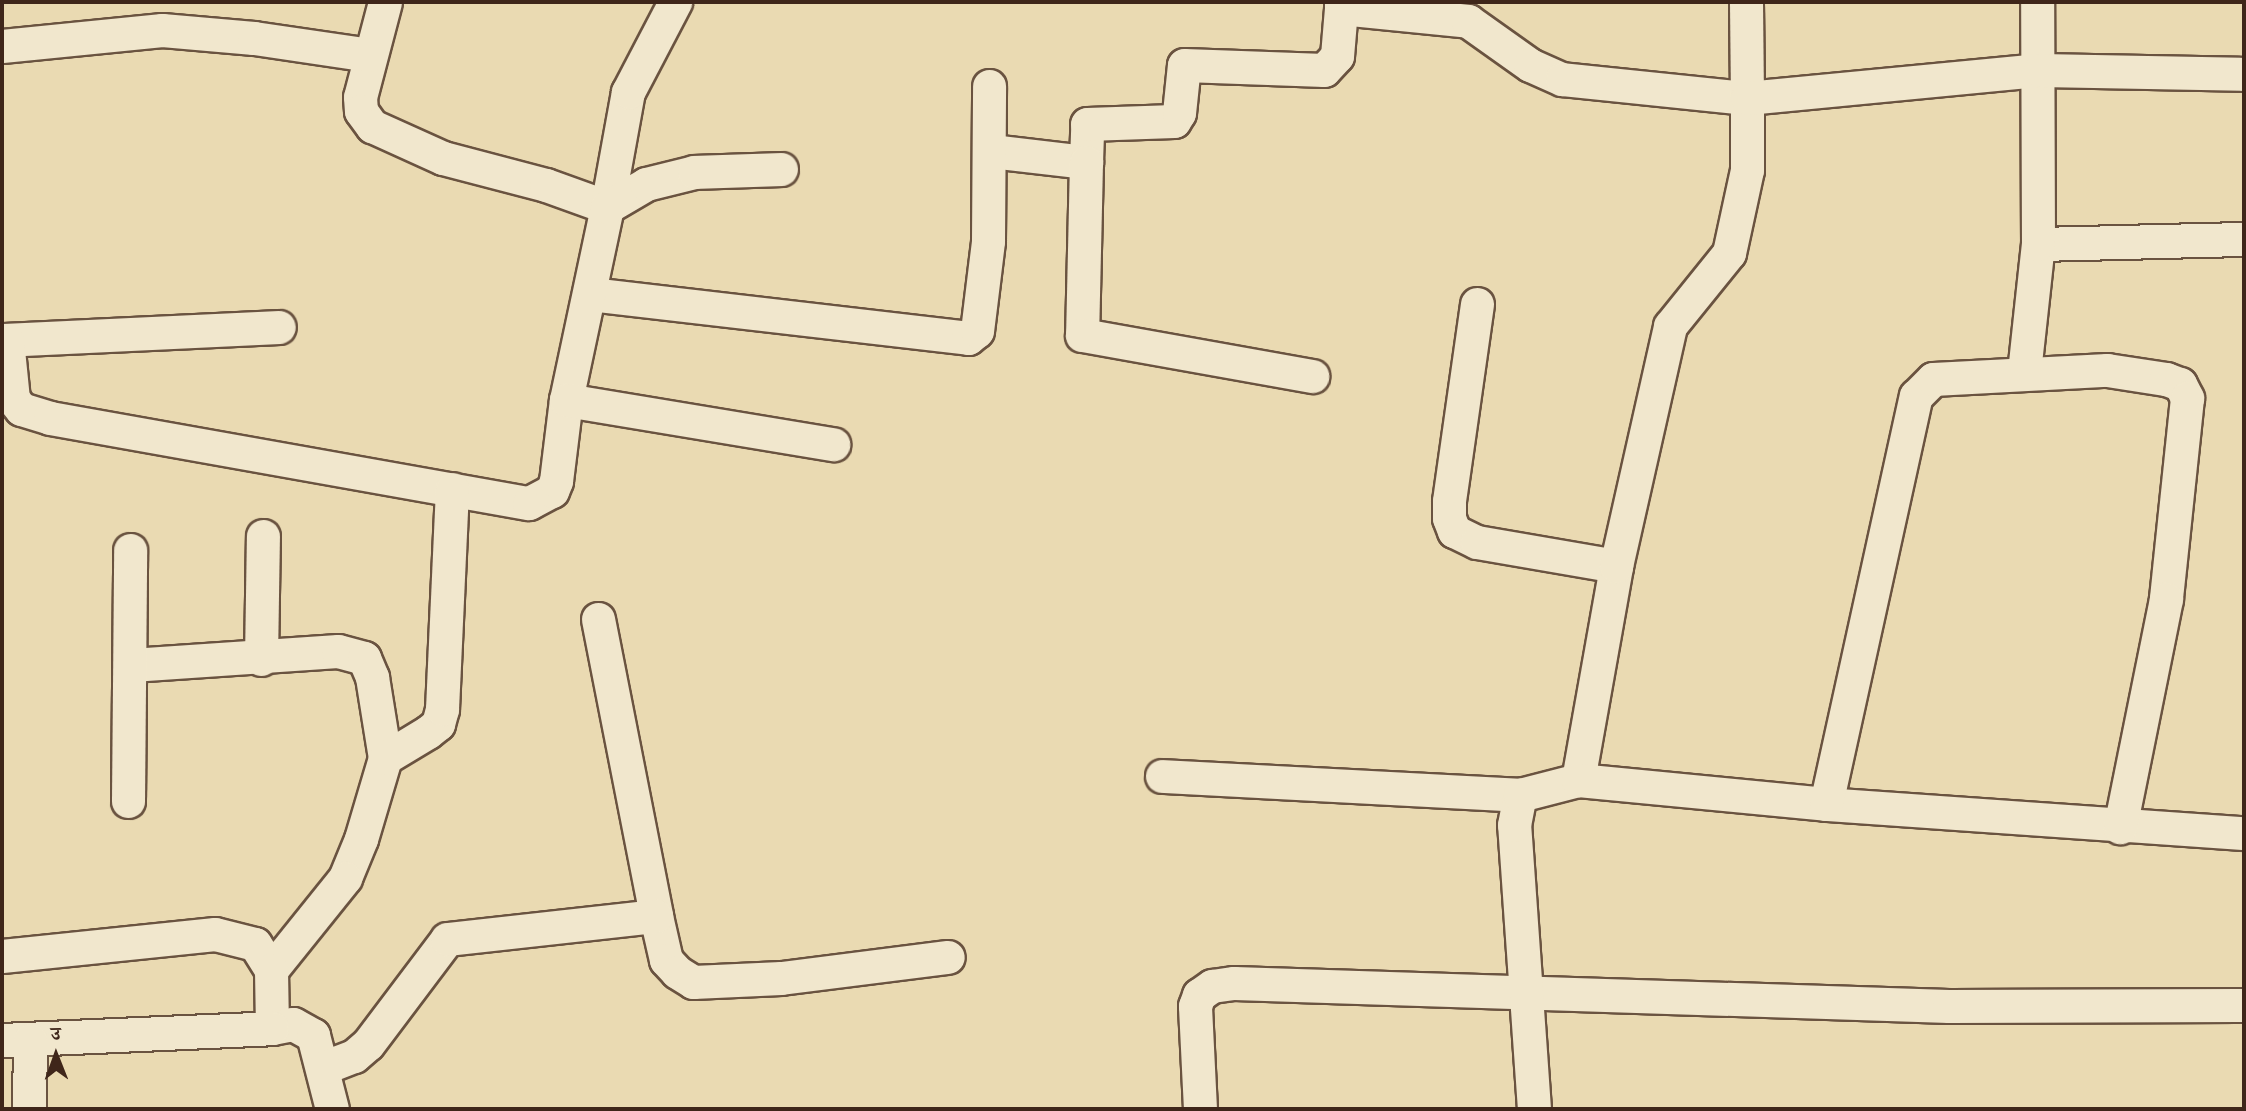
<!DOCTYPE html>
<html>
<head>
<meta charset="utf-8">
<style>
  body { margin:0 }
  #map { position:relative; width:2246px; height:1111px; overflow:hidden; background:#eadab2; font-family:"IM FELL Great Primer","Noto Serif Devanagari",serif }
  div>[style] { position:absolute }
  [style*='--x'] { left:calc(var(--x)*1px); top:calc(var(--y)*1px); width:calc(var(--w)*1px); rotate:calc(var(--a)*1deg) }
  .roads { filter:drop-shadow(2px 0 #6a5340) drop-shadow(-2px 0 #6a5340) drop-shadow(0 2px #6a5340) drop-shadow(0 -2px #6a5340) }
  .minor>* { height:33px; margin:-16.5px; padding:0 16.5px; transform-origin:16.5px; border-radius:16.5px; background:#f1e7cd }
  span { translate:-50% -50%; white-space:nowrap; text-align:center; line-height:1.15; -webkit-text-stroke:7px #f1e7cd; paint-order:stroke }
  .frame { position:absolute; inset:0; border:4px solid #3f261a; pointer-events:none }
  .north { position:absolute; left:21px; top:1020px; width:70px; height:70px; -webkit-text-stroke:5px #f1e7cd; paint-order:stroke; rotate:359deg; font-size:19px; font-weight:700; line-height:28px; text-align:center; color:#3f261a }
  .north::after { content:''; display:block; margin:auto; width:24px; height:32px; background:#3f261a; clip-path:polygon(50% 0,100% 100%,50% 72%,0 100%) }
</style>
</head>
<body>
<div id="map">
  <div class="roads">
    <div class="minor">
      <i style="--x:385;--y:2;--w:98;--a:104.7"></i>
      <i style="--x:360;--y:97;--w:14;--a:86"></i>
      <i style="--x:361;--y:111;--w:19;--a:54"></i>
      <i style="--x:372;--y:126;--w:78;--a:24.3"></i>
      <i style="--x:443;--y:158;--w:106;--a:14.7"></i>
      <i style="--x:546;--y:185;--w:65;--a:19.8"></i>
      <i style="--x:607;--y:207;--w:117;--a:-79.7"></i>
      <i style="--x:628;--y:92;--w:102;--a:-62.4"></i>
      <i style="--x:1341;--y:2;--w:6;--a:90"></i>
      <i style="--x:1341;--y:8;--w:128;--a:5.8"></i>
      <i style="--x:1468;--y:21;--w:76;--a:35.4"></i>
      <i style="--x:1530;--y:65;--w:35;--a:24"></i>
      <i style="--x:1562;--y:79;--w:186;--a:5.9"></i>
      <i style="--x:1747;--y:98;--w:96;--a:-90.6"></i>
      <i style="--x:2;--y:46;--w:161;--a:-5.7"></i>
      <i style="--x:162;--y:30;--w:92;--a:5"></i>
      <i style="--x:254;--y:38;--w:116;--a:8.4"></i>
      <i style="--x:991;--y:151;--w:96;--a:6.6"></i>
      <i style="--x:1086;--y:162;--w:38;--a:-88"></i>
      <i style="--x:1087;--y:124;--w:87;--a:-2"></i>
      <i style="--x:1174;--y:121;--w:9;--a:-58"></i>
      <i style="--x:1179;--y:113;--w:48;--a:-84.1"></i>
      <i style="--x:1184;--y:65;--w:140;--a:2"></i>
      <i style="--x:1324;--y:70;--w:19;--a:-47"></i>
      <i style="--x:1337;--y:56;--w:48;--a:-85.2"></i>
      <i style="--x:1086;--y:162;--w:173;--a:91.3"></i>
      <i style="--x:1082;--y:335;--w:234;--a:10.1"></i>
      <i style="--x:2038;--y:244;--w:206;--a:-1.4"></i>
      <i style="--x:590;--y:294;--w:381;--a:6.6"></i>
      <i style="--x:968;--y:338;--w:11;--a:-38"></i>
      <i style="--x:977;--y:331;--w:91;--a:-83"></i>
      <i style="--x:988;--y:241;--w:155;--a:-89.6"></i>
      <i style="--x:1477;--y:304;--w:199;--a:98.1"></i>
      <i style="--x:1449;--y:501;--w:17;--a:90"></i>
      <i style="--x:1449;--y:518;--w:14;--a:69"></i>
      <i style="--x:1454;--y:531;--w:25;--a:26"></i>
      <i style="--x:1477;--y:542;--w:141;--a:9.8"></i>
      <i style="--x:2;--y:340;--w:277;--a:-2.7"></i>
      <i style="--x:7;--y:340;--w:59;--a:84.2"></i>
      <i style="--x:13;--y:399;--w:13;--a:51"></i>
      <i style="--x:21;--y:409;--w:30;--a:17"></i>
      <i style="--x:50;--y:418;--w:486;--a:10.1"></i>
      <i style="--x:529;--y:503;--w:26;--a:-28"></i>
      <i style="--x:552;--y:491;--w:11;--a:-68"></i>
      <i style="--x:556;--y:481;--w:82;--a:-83"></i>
      <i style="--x:566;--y:400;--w:197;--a:-78"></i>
      <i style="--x:607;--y:207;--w:45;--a:-30.5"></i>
      <i style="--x:646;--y:184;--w:49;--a:-14"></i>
      <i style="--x:694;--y:172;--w:87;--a:-2"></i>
      <i style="--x:2024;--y:372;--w:129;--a:-83.8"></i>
      <i style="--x:2038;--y:244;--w:242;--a:-90.2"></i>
      <i style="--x:566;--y:400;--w:271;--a:9.4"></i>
      <i style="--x:598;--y:619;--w:303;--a:78.9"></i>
      <i style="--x:656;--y:916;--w:45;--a:77.2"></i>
      <i style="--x:666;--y:960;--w:16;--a:47"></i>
      <i style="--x:677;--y:972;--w:19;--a:32"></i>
      <i style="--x:693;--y:982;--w:88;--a:-2.6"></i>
      <i style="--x:781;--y:978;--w:168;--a:-7.2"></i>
      <i style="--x:261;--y:659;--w:123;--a:-89.1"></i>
      <i style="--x:131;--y:665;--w:207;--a:-3.9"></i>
      <i style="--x:338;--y:651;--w:27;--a:15"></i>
      <i style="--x:364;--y:658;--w:21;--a:67"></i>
      <i style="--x:372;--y:677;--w:82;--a:80.9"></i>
      <i style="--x:385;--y:758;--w:84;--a:106.5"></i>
      <i style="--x:361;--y:839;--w:42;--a:112.3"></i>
      <i style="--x:345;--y:878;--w:118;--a:128.8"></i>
      <i style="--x:385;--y:758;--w:50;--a:-31.2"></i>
      <i style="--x:428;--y:732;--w:13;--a:-39"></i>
      <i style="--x:438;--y:724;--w:16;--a:-75"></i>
      <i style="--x:442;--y:709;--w:220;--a:-87.4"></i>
      <i style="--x:1162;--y:776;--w:359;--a:3"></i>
      <i style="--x:1578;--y:780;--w:217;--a:-79.9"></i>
      <i style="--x:1616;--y:566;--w:246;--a:-77.3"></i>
      <i style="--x:1670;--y:326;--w:94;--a:-51.1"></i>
      <i style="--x:1729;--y:253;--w:85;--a:-77.8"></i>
      <i style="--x:1747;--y:170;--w:72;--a:-90"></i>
      <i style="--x:1747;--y:98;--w:294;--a:-5.5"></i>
      <i style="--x:2040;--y:70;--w:204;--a:1.1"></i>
      <i style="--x:128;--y:801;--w:251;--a:-89.5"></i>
      <i style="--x:1826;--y:804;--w:419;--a:4"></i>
      <i style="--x:2;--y:956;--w:214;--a:-5.9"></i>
      <i style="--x:215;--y:934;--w:41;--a:14"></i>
      <i style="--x:255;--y:944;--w:31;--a:58"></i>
      <i style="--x:271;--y:970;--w:58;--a:89"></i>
      <i style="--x:272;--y:1028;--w:21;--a:-11"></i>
      <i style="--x:293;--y:1024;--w:23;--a:29"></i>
      <i style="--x:313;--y:1035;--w:76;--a:75.6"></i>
      <i style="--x:2;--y:1040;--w:270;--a:-2.5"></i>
      <i style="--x:325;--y:1067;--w:31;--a:-21"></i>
      <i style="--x:354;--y:1056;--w:18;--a:-41"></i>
      <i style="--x:368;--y:1044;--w:131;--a:-53"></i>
      <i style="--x:447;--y:939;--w:210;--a:-6.3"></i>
      <i style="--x:29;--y:1109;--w:69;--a:-89.2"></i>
      <i style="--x:1200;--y:1109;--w:103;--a:-92.8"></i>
      <i style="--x:1195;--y:1006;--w:12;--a:-70"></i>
      <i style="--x:1199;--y:995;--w:16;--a:-35"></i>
      <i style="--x:1212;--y:986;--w:22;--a:-8"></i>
      <i style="--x:1234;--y:983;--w:715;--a:1.84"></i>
      <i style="--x:1949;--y:1006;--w:295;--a:-0.2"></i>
      <i style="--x:1534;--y:1109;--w:285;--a:-94"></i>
      <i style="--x:1514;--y:825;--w:31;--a:-79"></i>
      <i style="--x:1520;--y:795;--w:60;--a:-14.5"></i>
      <i style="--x:1578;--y:780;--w:249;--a:5.5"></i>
      <i style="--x:1826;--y:804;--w:418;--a:-77.6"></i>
      <i style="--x:1916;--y:396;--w:24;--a:-45"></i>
      <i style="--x:1933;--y:379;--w:174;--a:-3"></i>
      <i style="--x:2107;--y:370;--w:60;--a:8.7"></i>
      <i style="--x:2166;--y:379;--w:15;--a:20"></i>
      <i style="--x:2180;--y:384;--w:16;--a:63"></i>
      <i style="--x:2187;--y:398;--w:202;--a:96"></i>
      <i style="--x:2166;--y:599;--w:233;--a:101.4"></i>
    </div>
  </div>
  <div class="frame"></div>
  <div class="north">उ</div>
</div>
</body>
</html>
